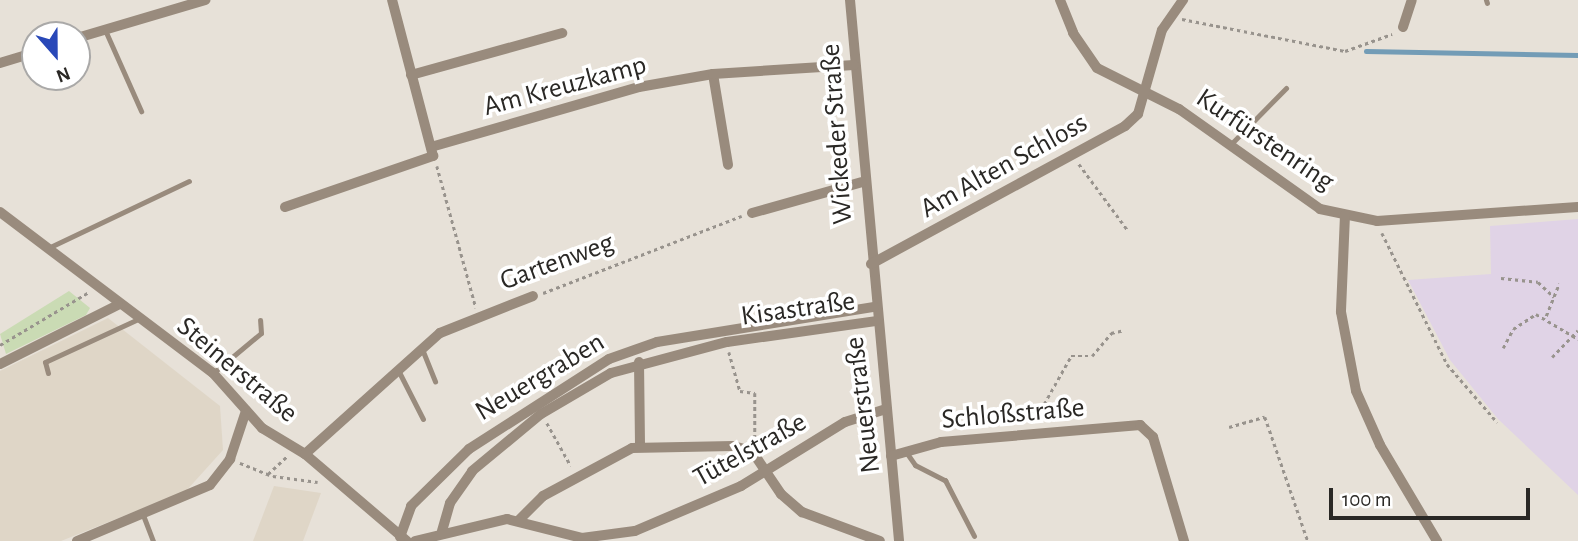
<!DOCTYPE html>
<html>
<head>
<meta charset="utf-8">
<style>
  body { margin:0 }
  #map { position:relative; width:1578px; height:541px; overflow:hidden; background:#e7e1d8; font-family:"Alegreya Sans",sans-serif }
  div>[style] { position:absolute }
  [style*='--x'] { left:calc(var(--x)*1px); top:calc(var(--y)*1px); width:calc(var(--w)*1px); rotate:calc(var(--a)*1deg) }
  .built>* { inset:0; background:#dfd6c7 }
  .medical>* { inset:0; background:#e0d3e6 }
  .green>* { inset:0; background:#cadbb4 }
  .stream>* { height:4.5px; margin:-2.25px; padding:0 2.25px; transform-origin:2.25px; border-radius:2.25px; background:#739cb6 }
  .path>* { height:2.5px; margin-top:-1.25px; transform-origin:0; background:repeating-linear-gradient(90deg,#98938d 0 3.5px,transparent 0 7px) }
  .service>* { height:5px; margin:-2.5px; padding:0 2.5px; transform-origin:2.5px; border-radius:2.5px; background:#998b7d }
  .minor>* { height:10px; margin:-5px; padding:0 5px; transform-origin:5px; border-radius:5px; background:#998b7d }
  span { translate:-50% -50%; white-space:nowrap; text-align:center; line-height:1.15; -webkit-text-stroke:7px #fff; paint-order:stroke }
  .street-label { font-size:28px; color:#2a2825 }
  .north { position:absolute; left:21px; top:21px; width:70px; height:70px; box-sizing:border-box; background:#fff; border:2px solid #aaa9a8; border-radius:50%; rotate:159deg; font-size:19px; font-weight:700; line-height:28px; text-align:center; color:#2a2825 }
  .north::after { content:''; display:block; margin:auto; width:24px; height:32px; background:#2948b8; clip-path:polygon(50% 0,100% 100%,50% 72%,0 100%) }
  .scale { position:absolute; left:1329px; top:488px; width:201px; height:32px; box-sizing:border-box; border:4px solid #2a2825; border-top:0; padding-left:9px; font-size:21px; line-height:24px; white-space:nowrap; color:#2a2825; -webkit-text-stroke:5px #fff; paint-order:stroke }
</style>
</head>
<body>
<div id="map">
  <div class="built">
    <i style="clip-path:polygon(108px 318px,220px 406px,223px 450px,186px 491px,61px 541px,0 541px,0 371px)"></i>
    <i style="clip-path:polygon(274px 486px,321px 493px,303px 541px,253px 541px)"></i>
  </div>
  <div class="medical">
    <i style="clip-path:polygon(1578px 219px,1578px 495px,1498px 419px,1450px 360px,1408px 280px,1491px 274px,1490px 226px)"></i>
  </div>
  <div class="green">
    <i style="clip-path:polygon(69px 291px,90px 308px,86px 315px,6px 354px,0 334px)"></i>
  </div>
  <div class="stream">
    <i style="--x:1366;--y:51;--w:212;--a:1.1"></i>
  </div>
  <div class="path">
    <i style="--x:1182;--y:19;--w:166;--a:11.1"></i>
    <i style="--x:1345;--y:51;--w:50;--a:-19.9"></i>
    <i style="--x:1079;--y:164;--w:81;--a:53.6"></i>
    <i style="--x:437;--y:166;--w:147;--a:74.6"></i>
    <i style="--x:1382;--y:233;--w:146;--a:63.6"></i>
    <i style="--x:1447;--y:364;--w:77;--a:49.2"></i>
    <i style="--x:1501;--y:278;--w:37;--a:6"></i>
    <i style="--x:1538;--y:282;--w:22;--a:43"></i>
    <i style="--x:543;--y:293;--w:213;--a:-21.2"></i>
    <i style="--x:1546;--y:316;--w:35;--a:-68"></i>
    <i style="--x:0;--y:345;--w:104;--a:-30.8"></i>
    <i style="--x:1503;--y:348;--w:21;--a:-62"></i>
    <i style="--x:1513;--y:329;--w:27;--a:-33"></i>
    <i style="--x:1536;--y:314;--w:49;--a:30.8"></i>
    <i style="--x:729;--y:352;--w:41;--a:74.2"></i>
    <i style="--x:740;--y:391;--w:15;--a:8"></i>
    <i style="--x:755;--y:393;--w:48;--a:90"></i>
    <i style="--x:1552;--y:357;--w:37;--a:-46"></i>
    <i style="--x:1026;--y:422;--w:14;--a:-94"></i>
    <i style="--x:1025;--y:408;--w:19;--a:-12"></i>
    <i style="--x:1044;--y:404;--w:55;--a:-60.6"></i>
    <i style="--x:1071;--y:356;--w:21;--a:0"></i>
    <i style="--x:1092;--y:356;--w:30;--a:-50"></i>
    <i style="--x:1111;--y:333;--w:14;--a:-12"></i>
    <i style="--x:547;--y:423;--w:49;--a:60.8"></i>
    <i style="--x:1229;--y:427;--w:37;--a:-16"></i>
    <i style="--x:1265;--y:417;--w:131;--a:70.9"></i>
    <i style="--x:240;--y:463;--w:35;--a:22"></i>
    <i style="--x:273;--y:476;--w:45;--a:7.6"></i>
    <i style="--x:268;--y:474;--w:25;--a:-43"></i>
  </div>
  <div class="service">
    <i style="--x:1486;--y:0;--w:3;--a:72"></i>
    <i style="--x:105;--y:30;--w:89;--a:66"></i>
    <i style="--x:1230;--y:145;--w:80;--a:-45.5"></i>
    <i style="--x:48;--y:248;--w:156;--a:-25.4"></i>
    <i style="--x:422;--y:349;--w:35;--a:68"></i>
    <i style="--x:398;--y:370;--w:55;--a:63"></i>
    <i style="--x:48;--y:373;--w:11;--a:-105"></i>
    <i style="--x:45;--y:362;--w:102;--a:-24.8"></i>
    <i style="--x:213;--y:373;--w:62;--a:-39.8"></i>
    <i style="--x:261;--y:333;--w:13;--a:-94"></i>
    <i style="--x:906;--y:452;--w:16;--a:55"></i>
    <i style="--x:915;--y:465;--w:34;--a:27"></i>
    <i style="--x:945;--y:480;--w:63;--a:62.6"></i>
    <i style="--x:143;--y:515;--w:28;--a:69"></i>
  </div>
  <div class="minor">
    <i style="--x:850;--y:0;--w:543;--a:84.82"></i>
    <i style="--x:1060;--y:0;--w:35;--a:68"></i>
    <i style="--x:1073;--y:33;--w:42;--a:55.6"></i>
    <i style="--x:1097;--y:68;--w:92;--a:26.6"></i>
    <i style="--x:1179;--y:109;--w:173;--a:35.3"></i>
    <i style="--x:1320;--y:209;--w:58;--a:11.9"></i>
    <i style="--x:1377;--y:221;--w:201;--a:-4"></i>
    <i style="--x:1403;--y:27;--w:28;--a:-72"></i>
    <i style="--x:77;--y:38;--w:134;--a:-16.5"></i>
    <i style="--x:0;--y:63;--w:37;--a:-17"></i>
    <i style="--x:713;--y:74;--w:92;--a:80.6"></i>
    <i style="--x:411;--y:75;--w:157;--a:-15.5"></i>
    <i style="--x:431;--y:147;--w:216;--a:-16.1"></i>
    <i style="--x:639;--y:87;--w:75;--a:-10"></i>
    <i style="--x:713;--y:74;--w:141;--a:-3.7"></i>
    <i style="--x:285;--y:207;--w:157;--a:-19"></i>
    <i style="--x:433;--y:156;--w:161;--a:-104.7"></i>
    <i style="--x:0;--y:212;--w:267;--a:37.1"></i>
    <i style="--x:213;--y:373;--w:74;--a:48.3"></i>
    <i style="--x:262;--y:428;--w:50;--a:31.2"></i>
    <i style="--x:305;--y:454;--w:134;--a:40.5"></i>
    <i style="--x:752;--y:213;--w:114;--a:-15.7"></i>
    <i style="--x:1345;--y:215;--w:97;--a:92.4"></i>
    <i style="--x:1341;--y:312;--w:80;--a:79.2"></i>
    <i style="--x:1356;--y:391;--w:59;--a:66"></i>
    <i style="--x:1380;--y:445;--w:112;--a:59.3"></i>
    <i style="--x:871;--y:264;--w:289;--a:-28.5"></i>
    <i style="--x:1125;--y:126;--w:18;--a:-43"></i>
    <i style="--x:1138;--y:114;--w:87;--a:-74.1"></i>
    <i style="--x:1162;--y:30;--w:37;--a:-55"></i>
    <i style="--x:639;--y:362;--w:85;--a:89.3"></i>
    <i style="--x:0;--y:364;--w:132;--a:-26.6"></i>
    <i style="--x:305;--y:454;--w:181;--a:-41.9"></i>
    <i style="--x:440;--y:333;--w:100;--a:-21.7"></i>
    <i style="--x:891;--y:456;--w:52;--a:-15.6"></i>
    <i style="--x:941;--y:442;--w:200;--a:-4.9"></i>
    <i style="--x:1140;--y:425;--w:18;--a:43"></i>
    <i style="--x:1153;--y:437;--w:109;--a:73.4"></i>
    <i style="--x:519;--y:520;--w:34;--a:-45"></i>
    <i style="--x:543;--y:496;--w:101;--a:-28.3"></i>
    <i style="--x:632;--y:448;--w:101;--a:-1.1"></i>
    <i style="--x:733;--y:446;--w:20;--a:15"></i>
    <i style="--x:752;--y:451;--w:52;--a:56"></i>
    <i style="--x:781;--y:494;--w:28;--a:41"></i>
    <i style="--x:802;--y:512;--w:83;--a:20.4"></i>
    <i style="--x:442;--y:531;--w:29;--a:-74"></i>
    <i style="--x:450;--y:503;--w:39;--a:-55"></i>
    <i style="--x:472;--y:471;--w:89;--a:-39.6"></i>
    <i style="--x:541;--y:414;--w:81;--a:-30.4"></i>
    <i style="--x:611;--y:373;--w:120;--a:-15"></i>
    <i style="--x:727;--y:342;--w:150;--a:-8"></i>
    <i style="--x:400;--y:537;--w:33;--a:-70"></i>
    <i style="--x:411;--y:506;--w:81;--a:-44.5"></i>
    <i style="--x:469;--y:449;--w:166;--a:-32.7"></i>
    <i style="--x:609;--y:359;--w:51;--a:-19.5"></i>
    <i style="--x:657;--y:342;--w:220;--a:-9.2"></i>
    <i style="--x:77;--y:541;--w:144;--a:-22.8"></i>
    <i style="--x:210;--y:485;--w:33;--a:-52"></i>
    <i style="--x:230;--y:459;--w:51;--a:-71.6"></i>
    <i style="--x:415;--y:541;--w:95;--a:-13.4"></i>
    <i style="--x:507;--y:519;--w:77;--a:14.2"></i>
    <i style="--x:582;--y:538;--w:53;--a:-7.5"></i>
    <i style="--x:635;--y:531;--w:115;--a:-23"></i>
    <i style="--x:741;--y:486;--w:122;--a:-31.6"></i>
    <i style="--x:845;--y:422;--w:43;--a:-17.6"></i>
  </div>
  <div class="street-label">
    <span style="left:565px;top:86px;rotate:-15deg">Am Kreuzkamp</span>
    <span style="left:837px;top:134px;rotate:-94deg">Wickeder Straße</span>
    <span style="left:1265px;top:140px;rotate:34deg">Kurfürstenring</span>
    <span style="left:1004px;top:166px;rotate:-29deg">Am Alten Schloss</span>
    <span style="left:557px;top:262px;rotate:-20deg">Gartenweg</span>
    <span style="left:798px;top:309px;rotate:-8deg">Kisastraße</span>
    <span style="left:237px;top:370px;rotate:40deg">Steinerstraße</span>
    <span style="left:540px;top:377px;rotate:-31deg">Neuergraben</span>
    <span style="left:863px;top:405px;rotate:-97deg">Neuerstraße</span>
    <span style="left:1013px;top:414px;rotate:-5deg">Schloßstraße</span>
    <span style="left:750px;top:450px;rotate:-29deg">Tütelstraße</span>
  </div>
  <div class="north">N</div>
  <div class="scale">100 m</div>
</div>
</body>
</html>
